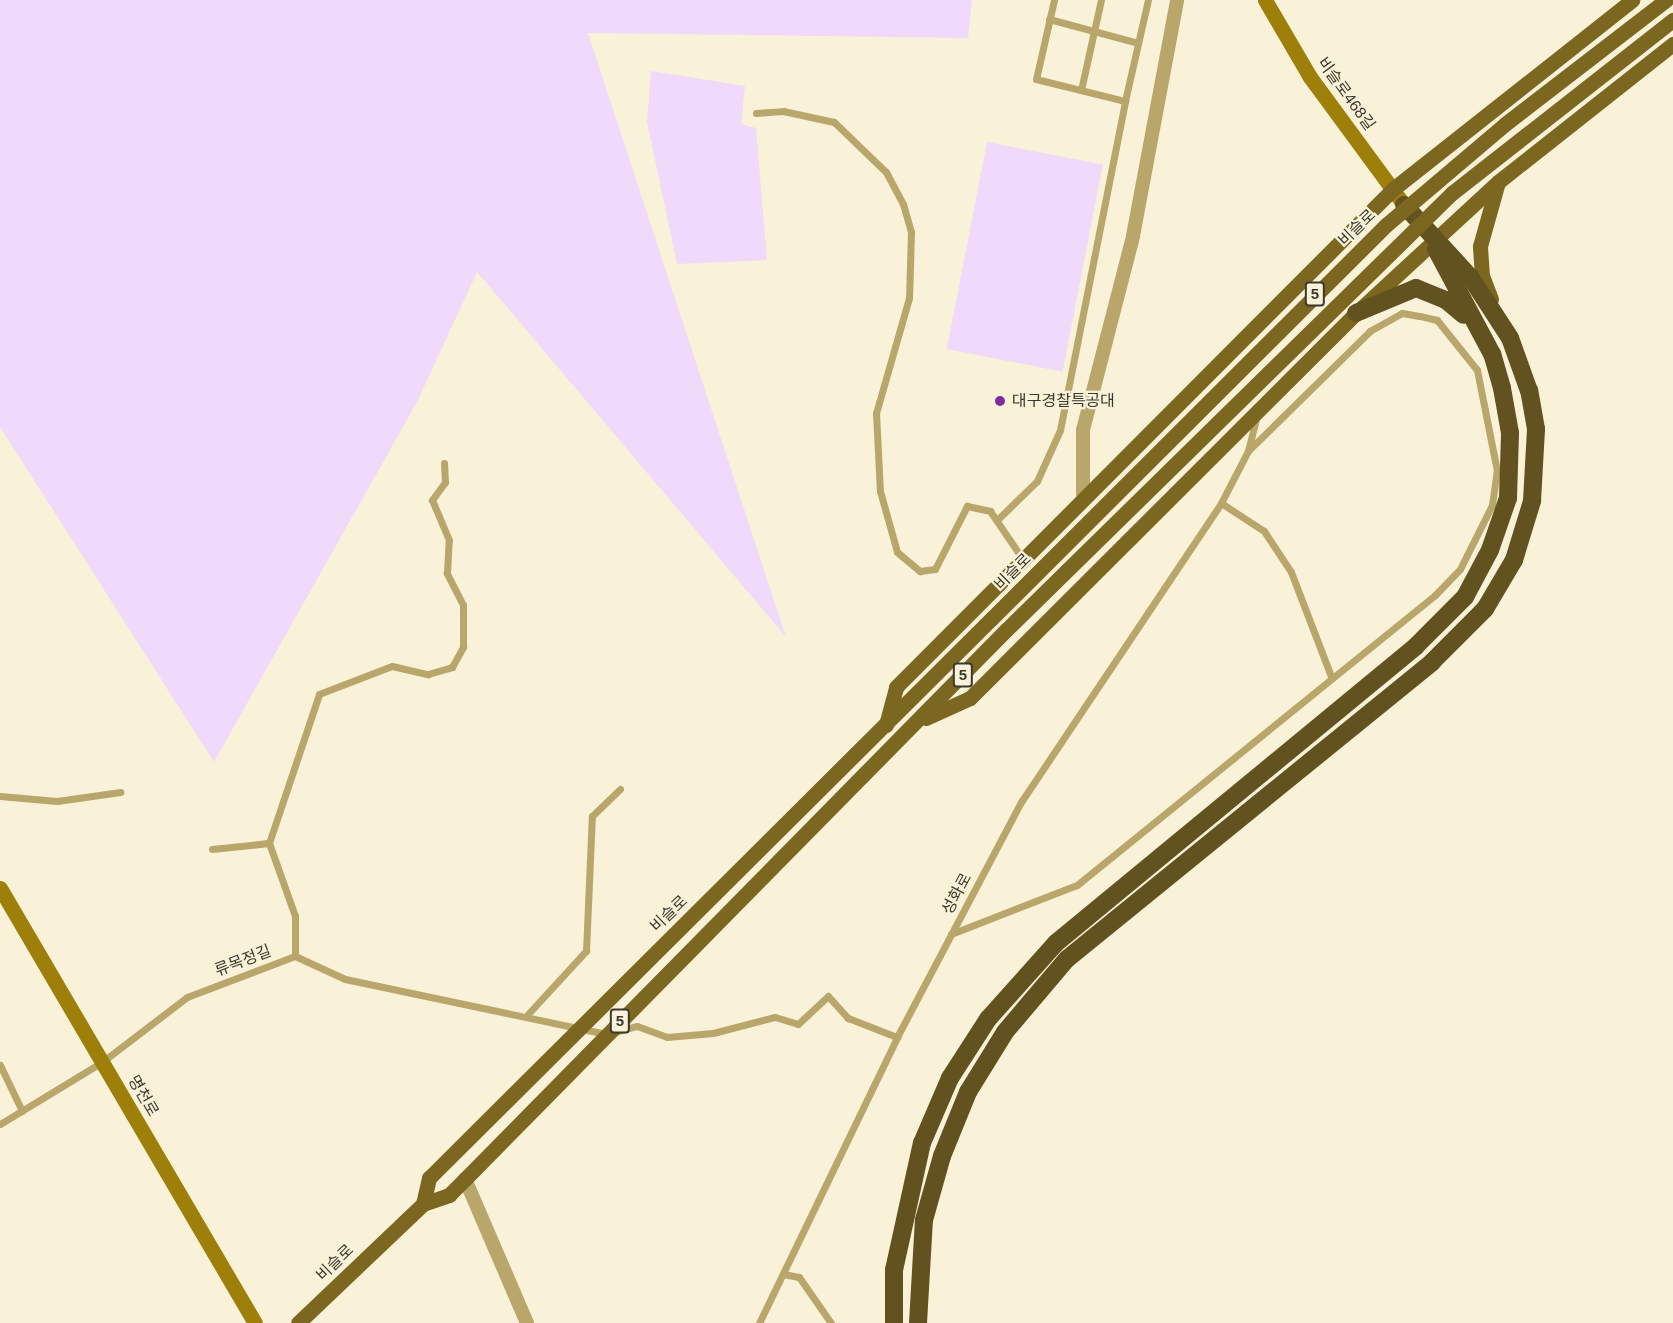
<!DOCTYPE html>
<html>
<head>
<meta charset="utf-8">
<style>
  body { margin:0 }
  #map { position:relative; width:1673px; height:1323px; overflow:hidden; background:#f9f1d8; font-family:Helvetica,"Noto Sans KR",sans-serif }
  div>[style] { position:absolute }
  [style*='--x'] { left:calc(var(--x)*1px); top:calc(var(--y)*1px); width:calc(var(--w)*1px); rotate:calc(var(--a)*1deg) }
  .green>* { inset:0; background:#efdafc; transform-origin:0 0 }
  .lane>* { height:7px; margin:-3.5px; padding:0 3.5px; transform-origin:3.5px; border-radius:3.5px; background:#b9a66b }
  .street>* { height:14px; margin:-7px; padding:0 7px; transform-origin:7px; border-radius:7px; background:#b9a66b }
  .secondary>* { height:15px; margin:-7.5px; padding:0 7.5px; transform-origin:7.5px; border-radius:7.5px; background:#9d7f09 }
  .primary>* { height:15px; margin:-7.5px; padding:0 7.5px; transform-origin:7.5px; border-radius:7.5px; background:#7c6720 }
  .highway>* { height:18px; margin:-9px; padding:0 9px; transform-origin:9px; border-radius:9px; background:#62521f }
  .primary-bridge>* { height:15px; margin:-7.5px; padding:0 7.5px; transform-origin:7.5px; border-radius:7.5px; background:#7c6720 }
  .dots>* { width:16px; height:16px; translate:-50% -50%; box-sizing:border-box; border:3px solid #f9f1d8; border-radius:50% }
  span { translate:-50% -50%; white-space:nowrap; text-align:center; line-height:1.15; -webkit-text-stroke:4.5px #f9f1d8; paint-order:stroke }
  .shield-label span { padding:2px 4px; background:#f9f1d8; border:2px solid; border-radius:4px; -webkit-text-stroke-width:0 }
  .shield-label { font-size:15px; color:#3b382e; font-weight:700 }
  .street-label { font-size:16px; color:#3b382e }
  .poi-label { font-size:16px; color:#3b382e }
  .left { translate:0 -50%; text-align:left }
</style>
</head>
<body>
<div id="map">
  <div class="green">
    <i style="clip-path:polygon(0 0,972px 0,968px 38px,588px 33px,786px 637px,477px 272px,417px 402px,214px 762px,0 427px)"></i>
    <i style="clip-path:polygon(651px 71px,745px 86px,741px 124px,756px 128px,767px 260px,677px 264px,647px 122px)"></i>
    <i style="left:987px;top:142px;width:118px;height:211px;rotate:11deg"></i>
  </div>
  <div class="lane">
    <i style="--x:1054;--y:0;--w:81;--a:102.8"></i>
    <i style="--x:1036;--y:79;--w:92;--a:13.9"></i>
    <i style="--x:1125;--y:101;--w:104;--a:-77.2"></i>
    <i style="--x:1049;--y:19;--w:92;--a:15.1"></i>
    <i style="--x:1081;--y:90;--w:92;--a:-77.5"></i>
    <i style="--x:756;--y:113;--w:27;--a:-4"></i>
    <i style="--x:783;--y:111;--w:52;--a:12.2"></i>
    <i style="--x:834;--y:122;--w:72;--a:43.9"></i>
    <i style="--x:886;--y:172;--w:36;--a:62"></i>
    <i style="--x:903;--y:204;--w:29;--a:74"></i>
    <i style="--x:911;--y:232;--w:66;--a:91.7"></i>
    <i style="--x:909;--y:298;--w:120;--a:106"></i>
    <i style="--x:876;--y:413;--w:78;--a:87.1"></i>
    <i style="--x:880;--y:491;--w:63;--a:74.4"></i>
    <i style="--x:897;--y:552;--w:30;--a:40"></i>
    <i style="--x:920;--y:571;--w:15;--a:-8"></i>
    <i style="--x:935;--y:569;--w:71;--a:-63.1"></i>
    <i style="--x:967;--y:506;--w:24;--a:12"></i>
    <i style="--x:990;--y:511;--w:57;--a:55.8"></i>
    <i style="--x:1221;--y:503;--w:51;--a:33.1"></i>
    <i style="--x:1264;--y:531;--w:49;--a:56.6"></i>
    <i style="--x:1291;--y:572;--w:111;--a:69"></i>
    <i style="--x:997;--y:520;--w:56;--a:-44.3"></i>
    <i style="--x:1037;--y:481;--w:56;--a:-65.7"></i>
    <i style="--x:1060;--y:430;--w:335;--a:-78.8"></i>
    <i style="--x:0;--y:796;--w:57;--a:5"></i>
    <i style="--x:57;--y:801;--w:64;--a:-8.1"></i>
    <i style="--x:212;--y:849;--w:57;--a:-6"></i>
    <i style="--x:951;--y:934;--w:135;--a:-21.3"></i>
    <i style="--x:1077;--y:885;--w:461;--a:-39"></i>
    <i style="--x:1435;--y:595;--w:36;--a:-46"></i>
    <i style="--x:1460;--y:569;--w:72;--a:-63.4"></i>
    <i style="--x:1492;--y:505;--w:34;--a:-82"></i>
    <i style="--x:1497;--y:471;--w:103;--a:-101.2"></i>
    <i style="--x:1477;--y:370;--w:64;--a:-128.7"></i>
    <i style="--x:1437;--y:320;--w:18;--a:-167"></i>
    <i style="--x:1419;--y:316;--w:17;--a:-170"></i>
    <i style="--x:1402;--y:313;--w:37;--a:151"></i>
    <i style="--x:1370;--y:331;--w:171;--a:135.5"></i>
    <i style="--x:295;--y:956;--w:40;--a:-90"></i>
    <i style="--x:295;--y:916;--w:77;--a:-109.6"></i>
    <i style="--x:269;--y:843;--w:157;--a:-71.4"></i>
    <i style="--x:319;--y:694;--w:78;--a:-21"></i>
    <i style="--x:392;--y:666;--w:37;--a:13"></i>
    <i style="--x:428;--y:674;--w:25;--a:-16"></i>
    <i style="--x:452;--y:667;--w:23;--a:-61"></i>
    <i style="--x:463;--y:647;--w:42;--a:-90"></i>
    <i style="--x:463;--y:605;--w:36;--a:-117"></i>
    <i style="--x:447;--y:573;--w:33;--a:-87"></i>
    <i style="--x:449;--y:540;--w:43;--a:-113"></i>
    <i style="--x:432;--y:500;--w:22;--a:-54"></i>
    <i style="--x:445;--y:482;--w:19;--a:-93"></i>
    <i style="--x:528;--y:1014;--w:86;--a:-47.4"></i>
    <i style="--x:586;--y:951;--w:135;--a:-87.5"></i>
    <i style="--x:592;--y:816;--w:39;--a:-44"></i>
    <i style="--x:0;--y:1065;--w:51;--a:64.4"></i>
    <i style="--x:0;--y:1124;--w:119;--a:-31.3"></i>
    <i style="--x:102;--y:1062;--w:107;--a:-37.4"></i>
    <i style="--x:187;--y:997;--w:116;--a:-20.8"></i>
    <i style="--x:295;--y:956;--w:55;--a:24.7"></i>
    <i style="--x:345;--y:979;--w:268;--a:11.9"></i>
    <i style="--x:607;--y:1034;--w:31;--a:-15"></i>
    <i style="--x:637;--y:1026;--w:32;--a:20"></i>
    <i style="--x:667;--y:1037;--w:46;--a:-5"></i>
    <i style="--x:713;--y:1033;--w:64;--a:-14.5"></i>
    <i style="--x:775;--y:1017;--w:24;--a:17"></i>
    <i style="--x:798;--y:1024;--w:41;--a:-43"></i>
    <i style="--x:828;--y:996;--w:30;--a:48"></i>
    <i style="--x:848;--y:1018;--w:53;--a:21.2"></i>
    <i style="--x:783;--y:1274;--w:16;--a:11"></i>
    <i style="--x:799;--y:1277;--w:56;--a:55.2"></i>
    <i style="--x:759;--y:1323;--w:318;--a:-64.2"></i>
    <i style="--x:897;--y:1037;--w:266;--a:-62.2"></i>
    <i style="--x:1021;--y:802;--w:360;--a:-56.2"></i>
    <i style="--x:1221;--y:503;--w:59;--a:-62.6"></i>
    <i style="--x:1248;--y:451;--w:34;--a:-76"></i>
  </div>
  <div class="street">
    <i style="--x:1083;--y:494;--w:64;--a:-90"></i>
    <i style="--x:1083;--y:430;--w:200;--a:-75.5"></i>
    <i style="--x:1133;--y:236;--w:240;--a:-79.4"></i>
    <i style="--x:465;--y:1179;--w:157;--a:66.7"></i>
  </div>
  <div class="secondary">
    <i style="--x:1265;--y:0;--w:89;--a:59.7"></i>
    <i style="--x:1310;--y:77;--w:159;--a:53.7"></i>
    <i style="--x:0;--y:888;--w:504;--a:59.62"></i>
  </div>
  <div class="primary">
    <i style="--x:1491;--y:299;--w:25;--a:-111"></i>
    <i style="--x:1482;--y:276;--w:30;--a:-94"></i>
    <i style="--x:1480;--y:246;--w:66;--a:-74.3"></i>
    <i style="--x:1498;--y:182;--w:223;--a:-38.3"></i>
    <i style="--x:926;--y:718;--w:48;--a:-24.4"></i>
    <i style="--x:970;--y:698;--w:545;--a:-44.93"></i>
    <i style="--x:1356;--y:313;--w:193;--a:-42.7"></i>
    <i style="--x:886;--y:725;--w:39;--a:-75"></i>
    <i style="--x:896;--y:687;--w:704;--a:-45.06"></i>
    <i style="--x:1393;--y:189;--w:305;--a:-38.3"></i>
    <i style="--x:423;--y:1204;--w:27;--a:-77"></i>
    <i style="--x:429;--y:1178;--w:793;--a:-44.85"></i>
    <i style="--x:298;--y:1323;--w:173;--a:-43.6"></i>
    <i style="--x:423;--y:1204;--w:28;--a:-19"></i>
    <i style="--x:449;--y:1195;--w:23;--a:-45"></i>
    <i style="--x:465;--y:1179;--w:771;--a:-45.42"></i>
  </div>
  <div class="highway">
    <i style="--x:1356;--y:313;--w:65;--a:-22.6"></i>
    <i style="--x:1416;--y:288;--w:32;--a:22"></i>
    <i style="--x:1446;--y:300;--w:23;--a:40"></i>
    <i style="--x:894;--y:1323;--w:53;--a:-90"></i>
    <i style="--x:894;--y:1270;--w:130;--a:-77.6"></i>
    <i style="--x:922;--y:1143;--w:71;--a:-66.7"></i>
    <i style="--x:950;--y:1078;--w:70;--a:-57.2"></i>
    <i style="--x:988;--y:1019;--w:102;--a:-48.2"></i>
    <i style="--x:1056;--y:943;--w:467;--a:-39.5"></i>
    <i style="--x:1416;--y:646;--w:69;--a:-45"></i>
    <i style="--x:1465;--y:597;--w:53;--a:-62"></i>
    <i style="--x:1490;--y:550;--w:55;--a:-70.9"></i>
    <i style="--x:1508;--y:498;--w:65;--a:-88.2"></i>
    <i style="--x:1510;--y:433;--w:46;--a:-100.1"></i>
    <i style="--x:1502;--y:388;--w:35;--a:-106"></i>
    <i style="--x:1492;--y:354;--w:119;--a:-118.1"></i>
    <i style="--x:918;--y:1323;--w:103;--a:-86.7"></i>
    <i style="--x:924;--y:1220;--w:66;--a:-74.3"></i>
    <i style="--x:942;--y:1156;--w:69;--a:-67.9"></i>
    <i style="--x:968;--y:1092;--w:70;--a:-58.3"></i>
    <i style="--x:1005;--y:1032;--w:96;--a:-49.7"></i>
    <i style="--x:1067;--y:959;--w:471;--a:-39.1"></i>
    <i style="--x:1432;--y:662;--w:75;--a:-45"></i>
    <i style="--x:1485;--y:609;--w:57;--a:-59.4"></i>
    <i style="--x:1514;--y:560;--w:62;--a:-73"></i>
    <i style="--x:1532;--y:501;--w:72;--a:-86.8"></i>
    <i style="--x:1536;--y:429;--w:39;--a:-100"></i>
    <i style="--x:1529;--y:391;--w:56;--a:-109.7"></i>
    <i style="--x:1510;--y:338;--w:72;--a:-123"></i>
    <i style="--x:1471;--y:278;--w:99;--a:-132.5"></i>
  </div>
  <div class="primary-bridge">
    <i style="--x:991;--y:619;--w:558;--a:-44.93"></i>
    <i style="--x:1386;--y:225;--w:156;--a:-40.3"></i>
    <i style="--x:1505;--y:124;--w:203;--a:-37.6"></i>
    <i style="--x:1006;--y:630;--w:624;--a:-44.42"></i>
    <i style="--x:1452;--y:193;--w:281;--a:-38.1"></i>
  </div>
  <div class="dots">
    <i style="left:1000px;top:401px;background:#7c2ea0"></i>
  </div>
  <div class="shield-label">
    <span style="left:1315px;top:294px">5</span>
    <span style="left:963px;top:675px">5</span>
    <span style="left:620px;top:1021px">5</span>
  </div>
  <div class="street-label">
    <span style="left:1346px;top:94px;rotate:54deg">비슬로468길</span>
    <span style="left:1357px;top:228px;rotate:-44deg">비슬로</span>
    <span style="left:1013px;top:572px;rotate:-45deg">비슬로</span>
    <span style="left:957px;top:894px;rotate:-62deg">성화로</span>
    <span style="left:669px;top:914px;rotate:-44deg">비슬로</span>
    <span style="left:243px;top:961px;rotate:-21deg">류목정길</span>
    <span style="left:143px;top:1096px;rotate:60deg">명천로</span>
    <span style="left:335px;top:1263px;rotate:-44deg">비슬로</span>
  </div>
  <div class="poi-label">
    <span class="left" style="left:1012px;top:401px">대구경찰특공대</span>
  </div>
</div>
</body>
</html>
